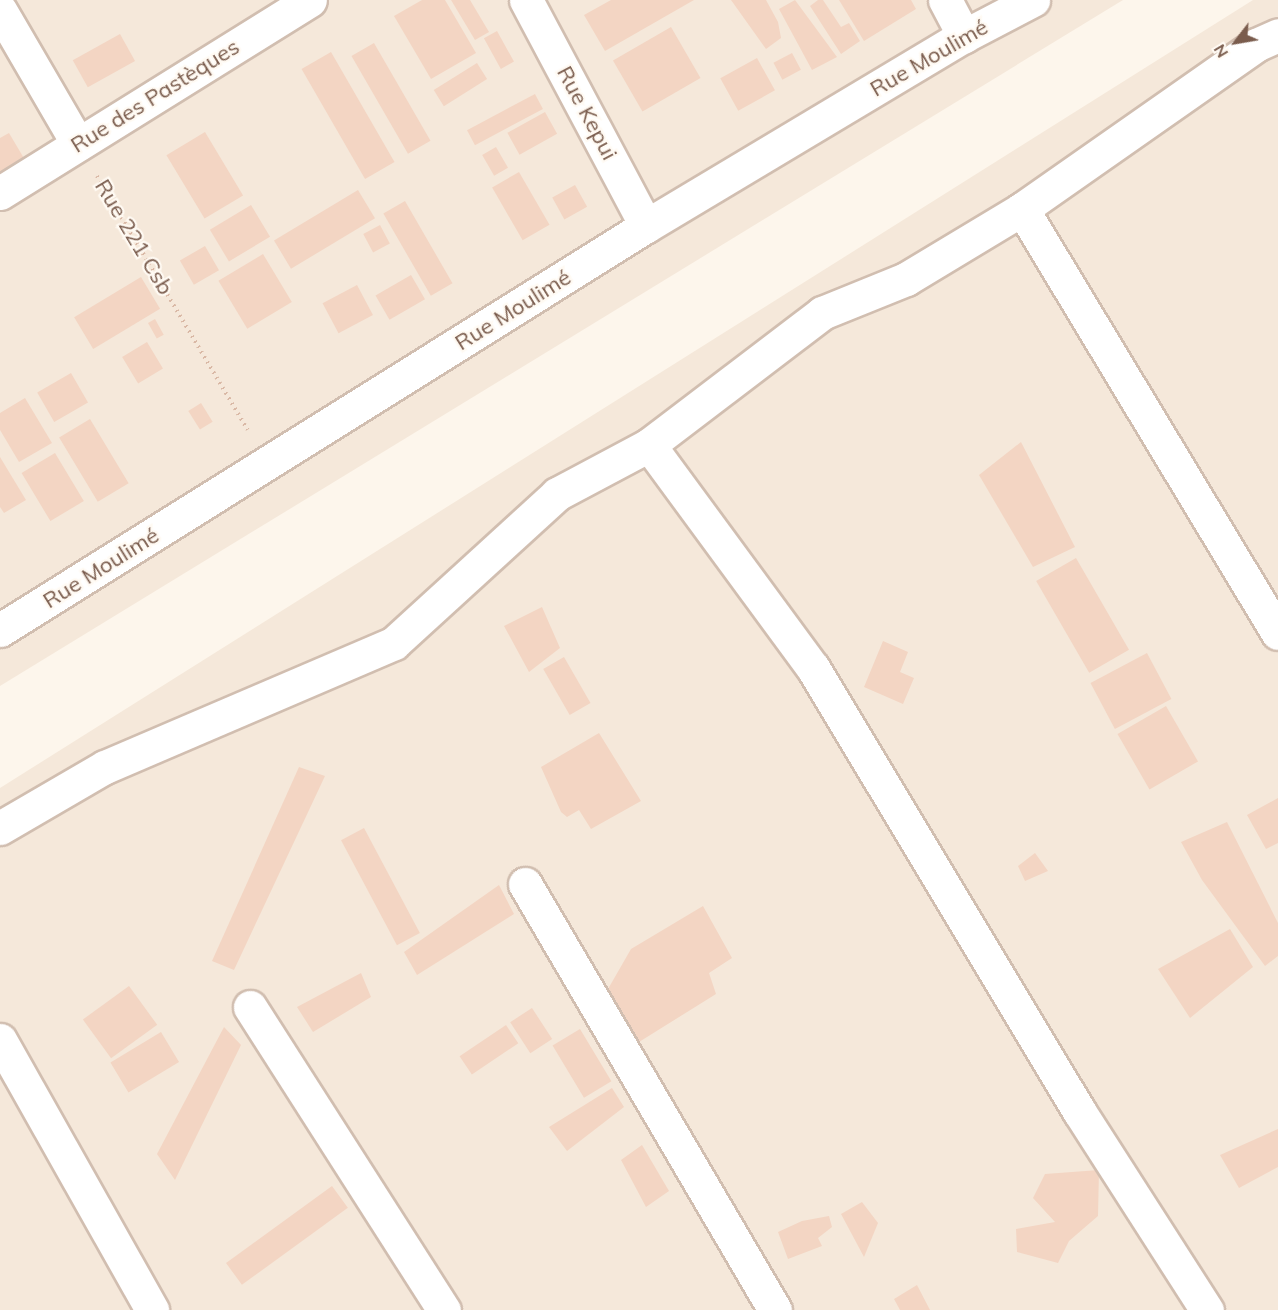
<!DOCTYPE html>
<html>
<head>
<meta charset="utf-8">
<style>
  body { margin:0 }
  #map { position:relative; width:1278px; height:1310px; overflow:hidden; background:#fdf6ec; font-family:Mulish,sans-serif }
  div>[style] { position:absolute }
  [style*='--x'] { left:calc(var(--x)*1px); top:calc(var(--y)*1px); width:calc(var(--w)*1px); rotate:calc(var(--a)*1deg) }
  .residential>* { inset:0; background:#f5e8da }
  .building>* { inset:0; background:#f3d5c3; transform-origin:0 0 }
  .path>* { height:4px; margin-top:-2px; transform-origin:0; background:repeating-linear-gradient(90deg,#d9b8a5 0 1.5px,transparent 0 6px) }
  .roads { filter:drop-shadow(2px 0 #d1beb0) drop-shadow(-2px 0 #d1beb0) drop-shadow(0 2px #d1beb0) drop-shadow(0 -2px #d1beb0) }
  .minor>* { height:33px; margin:-16.5px; padding:0 16.5px; transform-origin:16.5px; border-radius:16.5px; background:#fff }
  span { translate:-50% -50%; white-space:nowrap; text-align:center; line-height:1.15; -webkit-text-stroke:4.5px #fffaf3; paint-order:stroke }
  .street-label { font-size:22px; color:#7a5c4d }
  .north { position:absolute; left:1206px; top:12px; width:60px; height:60px; -webkit-text-stroke:4px #fffaf3; paint-order:stroke; rotate:239deg; font-size:16px; font-weight:700; line-height:24px; text-align:center; color:#7a5c4d }
  .north::after { content:''; display:block; margin:auto; width:21px; height:27px; background:#7a5c4d; clip-path:polygon(50% 0,100% 100%,50% 72%,0 100%) }
</style>
</head>
<body>
<div id="map">
  <div class="residential">
    <i style="clip-path:polygon(0 0,1123px 0,0 686px)"></i>
    <i style="clip-path:polygon(1253px 0,1278px 0,1278px 1310px,0 1310px,0 788px)"></i>
  </div>
  <div class="building">
    <i style="clip-path:polygon(422px 0,445px 0,476px 53px,431px 79px,394px 16px)"></i>
    <i style="clip-path:polygon(451px 0,470px 0,489px 32px,475px 40px)"></i>
    <i style="clip-path:polygon(611px 0,694px 0,605px 51px,584px 15px)"></i>
    <i style="clip-path:polygon(731px 0,766px 0,778px 22px,781px 38px,766px 49px)"></i>
    <i style="clip-path:polygon(795px 0,837px 57px,812px 70px,779px 9px)"></i>
    <i style="clip-path:polygon(818px 0,823px 0,841px 27px,849px 23px,860px 41px,841px 54px,810px 6px)"></i>
    <i style="clip-path:polygon(839px 0,911px 0,916px 9px,864px 41px)"></i>
    <i style="left:671px;top:27px;width:59px;height:67px;rotate:60deg"></i>
    <i style="left:497px;top:31px;width:35px;height:15px;rotate:61deg"></i>
    <i style="left:120px;top:34px;width:31px;height:54px;rotate:61deg"></i>
    <i style="left:374px;top:43px;width:113px;height:26px;rotate:60deg"></i>
    <i style="left:331px;top:52px;width:127px;height:34px;rotate:60deg"></i>
    <i style="left:792px;top:53px;width:19px;height:21px;rotate:62deg"></i>
    <i style="left:757px;top:58px;width:37px;height:42px;rotate:61deg"></i>
    <i style="left:477px;top:63px;width:19px;height:51px;rotate:58deg"></i>
    <i style="left:535px;top:94px;width:17px;height:77px;rotate:62deg"></i>
    <i style="left:545px;top:112px;width:25px;height:43px;rotate:61deg"></i>
    <i style="left:205px;top:132px;width:74px;height:45px;rotate:59deg"></i>
    <i style="clip-path:polygon(9px 133px,25px 160px,0 174px,0 138px)"></i>
    <i style="left:496px;top:147px;width:24px;height:16px;rotate:60deg"></i>
    <i style="left:519px;top:172px;width:61px;height:31px;rotate:60deg"></i>
    <i style="left:575px;top:185px;width:25px;height:26px;rotate:61deg"></i>
    <i style="left:358px;top:190px;width:33px;height:98px;rotate:59deg"></i>
    <i style="left:405px;top:201px;width:95px;height:25px;rotate:60deg"></i>
    <i style="left:251px;top:205px;width:37px;height:48px;rotate:59deg"></i>
    <i style="left:380px;top:225px;width:21px;height:19px;rotate:62deg"></i>
    <i style="left:205px;top:246px;width:28px;height:29px;rotate:60deg"></i>
    <i style="left:263px;top:254px;width:56px;height:52px;rotate:59deg"></i>
    <i style="left:411px;top:275px;width:28px;height:41px;rotate:60deg"></i>
    <i style="left:141px;top:277px;width:37px;height:78px;rotate:59deg"></i>
    <i style="left:357px;top:285px;width:34px;height:39px;rotate:62deg"></i>
    <i style="left:155px;top:319px;width:18px;height:8px;rotate:61deg"></i>
    <i style="left:147px;top:342px;width:31px;height:29px;rotate:59deg"></i>
    <i style="left:71px;top:373px;width:34px;height:39px;rotate:60deg"></i>
    <i style="clip-path:polygon(25px 398px,52px 443px,19px 462px,0 430px,0 413px)"></i>
    <i style="left:201px;top:403px;width:22px;height:15px;rotate:58deg"></i>
    <i style="left:90px;top:419px;width:75px;height:36px;rotate:59deg"></i>
    <i style="clip-path:polygon(1021px 442px,1075px 547px,1033px 567px,979px 475px)"></i>
    <i style="left:55px;top:453px;width:56px;height:39px;rotate:59deg"></i>
    <i style="clip-path:polygon(0 457px,26px 500px,4px 513px,0 507px)"></i>
    <i style="left:1076px;top:558px;width:106px;height:46px;rotate:60deg"></i>
    <i style="clip-path:polygon(542px 607px,560px 648px,529px 672px,504px 626px)"></i>
    <i style="clip-path:polygon(883px 641px,908px 652px,900px 672px,914px 678px,903px 704px,864px 687px)"></i>
    <i style="left:1147px;top:653px;width:52px;height:64px;rotate:62deg"></i>
    <i style="left:564px;top:657px;width:53px;height:24px;rotate:60deg"></i>
    <i style="left:1166px;top:706px;width:64px;height:56px;rotate:60deg"></i>
    <i style="clip-path:polygon(599px 733px,641px 801px,591px 829px,579px 810px,567px 817px,561px 812px,541px 767px)"></i>
    <i style="clip-path:polygon(299px 767px,325px 776px,234px 970px,212px 961px)"></i>
    <i style="clip-path:polygon(1278px 798px,1278px 843px,1266px 849px,1247px 815px)"></i>
    <i style="clip-path:polygon(1227px 822px,1278px 923px,1278px 956px,1265px 966px,1202px 880px,1181px 842px)"></i>
    <i style="left:364px;top:828px;width:119px;height:26px;rotate:62deg"></i>
    <i style="clip-path:polygon(1035px 853px,1048px 871px,1025px 881px,1018px 866px)"></i>
    <i style="clip-path:polygon(499px 885px,514px 914px,417px 975px,404px 952px)"></i>
    <i style="clip-path:polygon(703px 906px,732px 958px,709px 973px,716px 994px,639px 1042px,608px 989px,631px 949px)"></i>
    <i style="clip-path:polygon(1230px 929px,1253px 967px,1190px 1018px,1158px 969px)"></i>
    <i style="clip-path:polygon(361px 973px,371px 997px,313px 1032px,297px 1007px)"></i>
    <i style="left:129px;top:986px;width:48px;height:57px;rotate:54deg"></i>
    <i style="left:532px;top:1008px;width:37px;height:26px;rotate:57deg"></i>
    <i style="left:506px;top:1025px;width:22px;height:56px;rotate:56deg"></i>
    <i style="clip-path:polygon(224px 1027px,241px 1045px,175px 1180px,157px 1154px)"></i>
    <i style="left:580px;top:1029px;width:61px;height:32px;rotate:59deg"></i>
    <i style="left:161px;top:1032px;width:35px;height:59px;rotate:59deg"></i>
    <i style="clip-path:polygon(612px 1088px,624px 1107px,567px 1151px,549px 1127px)"></i>
    <i style="clip-path:polygon(1278px 1129px,1278px 1167px,1239px 1188px,1220px 1155px)"></i>
    <i style="clip-path:polygon(642px 1145px,669px 1191px,646px 1207px,621px 1160px)"></i>
    <i style="clip-path:polygon(1099px 1170px,1098px 1216px,1069px 1241px,1058px 1263px,1017px 1252px,1016px 1229px,1055px 1222px,1033px 1198px,1045px 1174px)"></i>
    <i style="left:332px;top:1186px;width:27px;height:131px;rotate:54deg"></i>
    <i style="clip-path:polygon(862px 1202px,878px 1223px,864px 1257px,841px 1214px)"></i>
    <i style="clip-path:polygon(829px 1216px,832px 1227px,818px 1238px,822px 1246px,788px 1259px,778px 1232px,802px 1221px)"></i>
    <i style="clip-path:polygon(917px 1285px,930px 1310px,900px 1310px,894px 1299px)"></i>
  </div>
  <div class="path">
    <i style="--x:97;--y:176;--w:295;--a:59.3"></i>
  </div>
  <div class="roads">
    <div class="minor">
      <i style="--x:526;--y:0;--w:256;--a:62"></i>
      <i style="--x:945;--y:0;--w:41;--a:62.2"></i>
      <i style="--x:0;--y:10;--w:155;--a:59.8"></i>
      <i style="--x:0;--y:193;--w:365;--a:-31.9"></i>
      <i style="--x:1022;--y:209;--w:495;--a:58.9"></i>
      <i style="--x:649;--y:445;--w:277;--a:53.7"></i>
      <i style="--x:813;--y:668;--w:517;--a:59.02"></i>
      <i style="--x:1079;--y:1111;--w:237;--a:57.3"></i>
      <i style="--x:0;--y:630;--w:762;--a:-32.02"></i>
      <i style="--x:646;--y:226;--w:370;--a:-30.9"></i>
      <i style="--x:964;--y:36;--w:78;--a:-27.6"></i>
      <i style="--x:0;--y:828;--w:121;--a:-30.2"></i>
      <i style="--x:105;--y:767;--w:314;--a:-23.2"></i>
      <i style="--x:394;--y:643;--w:221;--a:-42.4"></i>
      <i style="--x:557;--y:494;--w:104;--a:-28"></i>
      <i style="--x:649;--y:445;--w:218;--a:-37.3"></i>
      <i style="--x:822;--y:313;--w:91;--a:-22"></i>
      <i style="--x:906;--y:279;--w:135;--a:-31.1"></i>
      <i style="--x:1022;--y:209;--w:286;--a:-35"></i>
      <i style="--x:1256;--y:45;--w:24;--a:-24"></i>
      <i style="--x:525;--y:884;--w:494;--a:59.6"></i>
      <i style="--x:250;--y:1007;--w:360;--a:57.4"></i>
      <i style="--x:0;--y:1040;--w:310;--a:60.6"></i>
    </div>
  </div>
  <div class="street-label">
    <span style="left:929px;top:58px;rotate:-30deg">Rue Moulimé</span>
    <span style="left:155px;top:96px;rotate:-32deg">Rue des Pastèques</span>
    <span style="left:587px;top:113px;rotate:62deg">Rue Kepui</span>
    <span style="left:134px;top:237px;rotate:59deg">Rue 221 Csb</span>
    <span style="left:513px;top:310px;rotate:-32deg">Rue Moulimé</span>
    <span style="left:101px;top:568px;rotate:-32deg">Rue Moulimé</span>
  </div>
  <div class="north">N</div>
</div>
</body>
</html>
